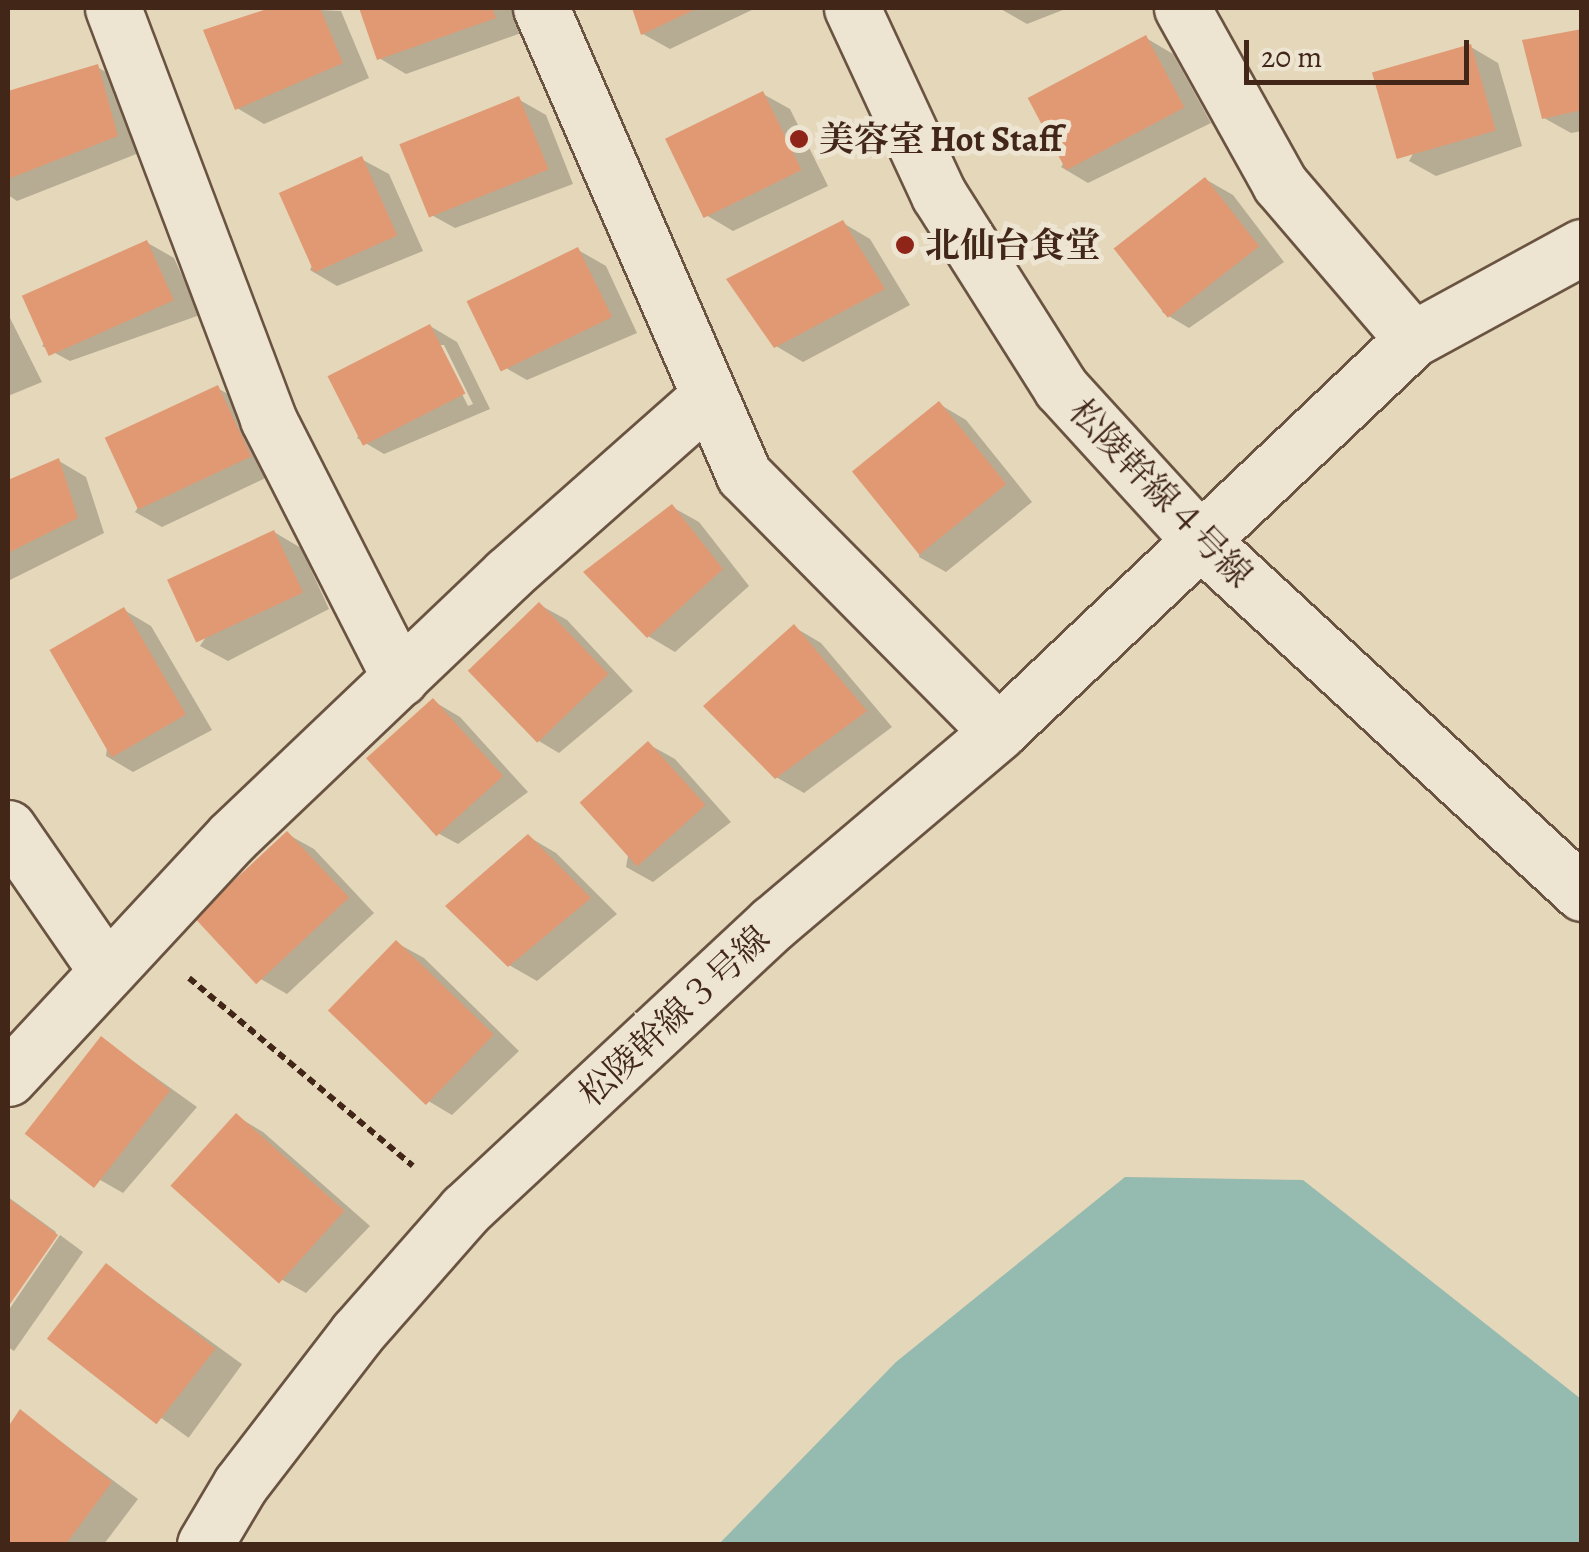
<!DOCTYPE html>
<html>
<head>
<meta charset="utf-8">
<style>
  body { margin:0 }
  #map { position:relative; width:1589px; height:1552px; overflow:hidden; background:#e4d7ba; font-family:Alegreya,"Noto Serif JP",serif }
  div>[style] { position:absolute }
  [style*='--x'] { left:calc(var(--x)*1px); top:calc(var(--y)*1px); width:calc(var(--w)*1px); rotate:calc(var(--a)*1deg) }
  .water>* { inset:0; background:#95baaf }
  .shadow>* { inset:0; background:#0003; transform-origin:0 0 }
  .building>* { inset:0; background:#e19973; transform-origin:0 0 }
  .path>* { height:6px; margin-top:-3px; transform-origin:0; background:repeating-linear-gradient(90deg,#422719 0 8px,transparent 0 13px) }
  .roads { filter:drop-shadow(2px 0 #6a5341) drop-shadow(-2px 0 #6a5341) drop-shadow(0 2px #6a5341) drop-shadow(0 -2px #6a5341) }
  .minor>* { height:55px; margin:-27.5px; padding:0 27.5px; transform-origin:27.5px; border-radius:27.5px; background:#ede5d2 }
  .dots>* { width:28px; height:28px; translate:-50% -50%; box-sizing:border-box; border:5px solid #ede5d2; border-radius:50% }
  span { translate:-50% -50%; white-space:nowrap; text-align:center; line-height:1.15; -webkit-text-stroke:10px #ede5d2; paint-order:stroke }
  .poi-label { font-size:35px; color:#422719; font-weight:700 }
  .left { translate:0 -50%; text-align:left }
  .street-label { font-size:35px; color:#422719 }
  .frame { position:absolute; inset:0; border:10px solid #422719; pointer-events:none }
  .scale { position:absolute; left:1244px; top:40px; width:225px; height:45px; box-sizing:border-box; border:5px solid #422719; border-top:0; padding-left:12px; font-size:30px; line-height:35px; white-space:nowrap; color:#422719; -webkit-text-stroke:8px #ede5d2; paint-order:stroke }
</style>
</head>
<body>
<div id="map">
  <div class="water">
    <i style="clip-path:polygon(1125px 1177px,1303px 1180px,1581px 1399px,1581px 1544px,719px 1544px,896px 1362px)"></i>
  </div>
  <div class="shadow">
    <i style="clip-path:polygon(278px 8px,341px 11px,369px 78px,264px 124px,237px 108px,207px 32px)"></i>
    <i style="clip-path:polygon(361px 8px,512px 8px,521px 33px,406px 74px,379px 58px)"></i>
    <i style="clip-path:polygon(635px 8px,756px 8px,670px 49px,643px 34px)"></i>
    <i style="clip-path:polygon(999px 8px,1068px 8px,1027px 24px)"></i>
    <i style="clip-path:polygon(1582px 32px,1582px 131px,1571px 133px,1544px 118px)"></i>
    <i style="clip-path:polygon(1146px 38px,1173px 54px,1211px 123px,1088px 183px,1061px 167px)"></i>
    <i style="clip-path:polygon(1471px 47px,1498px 63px,1522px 146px,1436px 176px,1409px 161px)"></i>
    <i style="clip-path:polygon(97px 67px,124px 82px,144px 151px,17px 201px,8px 195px,8px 94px)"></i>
    <i style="clip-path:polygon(763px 94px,790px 109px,828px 186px,733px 231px,706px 215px)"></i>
    <i style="clip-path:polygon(518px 99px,546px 115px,573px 184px,455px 228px,428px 213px)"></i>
    <i style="clip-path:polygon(361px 159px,389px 174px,423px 251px,337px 286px,310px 270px)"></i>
    <i style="clip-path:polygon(1205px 179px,1233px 195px,1284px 262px,1189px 328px,1162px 312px)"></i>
    <i style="clip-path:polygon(843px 223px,870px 239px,910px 305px,803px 362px,776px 346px)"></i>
    <i style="clip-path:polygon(146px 242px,174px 258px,200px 315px,70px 361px,42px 346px)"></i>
    <i style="clip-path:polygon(578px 250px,606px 266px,637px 333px,527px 380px,499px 364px)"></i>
    <i style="clip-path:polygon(8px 314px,42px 382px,8px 396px)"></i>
    <i style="clip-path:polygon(evenodd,430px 326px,457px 342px,490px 409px,384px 454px,357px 438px,430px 326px,438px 345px,444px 345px,473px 404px,468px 406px,438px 345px)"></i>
    <i style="clip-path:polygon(217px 388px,245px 403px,276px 473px,162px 527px,135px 512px)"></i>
    <i style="clip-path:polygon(939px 404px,966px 420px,1032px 502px,946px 572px,919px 557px)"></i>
    <i style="clip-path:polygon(59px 461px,86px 477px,104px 533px,8px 581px,8px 482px)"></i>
    <i style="clip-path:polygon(672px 507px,699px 522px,749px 586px,675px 652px,648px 636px)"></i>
    <i style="clip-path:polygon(274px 532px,301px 548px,329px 609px,228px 661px,200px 646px)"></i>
    <i style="clip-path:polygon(540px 605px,567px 620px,633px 691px,559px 753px,532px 737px)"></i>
    <i style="clip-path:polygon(124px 610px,151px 626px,212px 730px,133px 772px,106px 756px)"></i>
    <i style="clip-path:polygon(794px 627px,821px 643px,892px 727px,804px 793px,776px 777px)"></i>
    <i style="clip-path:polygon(433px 701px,460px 717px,528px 792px,458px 844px,430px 829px)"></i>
    <i style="clip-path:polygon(648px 744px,675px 759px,731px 822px,653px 882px,626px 867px)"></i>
    <i style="clip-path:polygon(287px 834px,314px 849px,374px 913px,287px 994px,259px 978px)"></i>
    <i style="clip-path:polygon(529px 837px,556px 853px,617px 914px,537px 981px,509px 965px)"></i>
    <i style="clip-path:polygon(397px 943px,424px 958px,519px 1051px,452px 1115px,425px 1099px)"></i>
    <i style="clip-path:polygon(102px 1039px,197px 1107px,123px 1193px,95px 1177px)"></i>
    <i style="clip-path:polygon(236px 1116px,263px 1132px,370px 1226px,306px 1293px,279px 1278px)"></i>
    <i style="clip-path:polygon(8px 1197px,56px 1232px,8px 1302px)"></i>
    <i style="clip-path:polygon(60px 1235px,83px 1252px,14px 1351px,8px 1347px,8px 1311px)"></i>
    <i style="left:107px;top:1266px;width:167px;height:91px;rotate:36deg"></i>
    <i style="clip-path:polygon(21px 1412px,138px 1499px,104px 1544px,8px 1540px,8px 1432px)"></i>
  </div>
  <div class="building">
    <i style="clip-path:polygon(270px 8px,320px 8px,343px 63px,235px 110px,203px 30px)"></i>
    <i style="clip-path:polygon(359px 8px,492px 8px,496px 18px,377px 60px)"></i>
    <i style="clip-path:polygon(632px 8px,698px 8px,641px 35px)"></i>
    <i style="clip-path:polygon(1582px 29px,1582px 110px,1542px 119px,1522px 40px)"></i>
    <i style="left:1146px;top:35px;width:82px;height:134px;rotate:62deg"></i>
    <i style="left:1471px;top:44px;width:90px;height:103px;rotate:74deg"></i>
    <i style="clip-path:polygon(98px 64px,118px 136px,8px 179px,8px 91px)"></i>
    <i style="left:763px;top:91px;width:88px;height:109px;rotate:64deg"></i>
    <i style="left:519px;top:96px;width:79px;height:129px;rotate:68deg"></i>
    <i style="left:362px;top:156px;width:87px;height:91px;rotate:66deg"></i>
    <i style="left:1205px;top:177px;width:88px;height:116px;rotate:52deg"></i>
    <i style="clip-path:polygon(843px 220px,885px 289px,774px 348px,726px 279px)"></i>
    <i style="left:147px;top:240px;width:66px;height:137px;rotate:66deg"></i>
    <i style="left:578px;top:247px;width:78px;height:124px;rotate:64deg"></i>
    <i style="left:430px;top:324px;width:78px;height:115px;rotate:63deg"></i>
    <i style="left:218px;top:385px;width:79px;height:125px;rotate:65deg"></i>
    <i style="left:939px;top:401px;width:107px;height:112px;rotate:51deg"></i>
    <i style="clip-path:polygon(59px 458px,78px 518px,8px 553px,8px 480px)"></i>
    <i style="clip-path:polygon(672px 504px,723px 569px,647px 638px,583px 572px)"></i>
    <i style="left:274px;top:530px;width:69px;height:118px;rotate:65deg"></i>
    <i style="left:539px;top:602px;width:100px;height:99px;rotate:46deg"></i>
    <i style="left:124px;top:607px;width:124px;height:86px;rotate:60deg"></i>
    <i style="clip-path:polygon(794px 624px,867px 711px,775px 779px,703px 706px)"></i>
    <i style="left:433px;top:698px;width:105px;height:90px;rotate:48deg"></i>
    <i style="left:648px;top:741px;width:86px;height:92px;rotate:48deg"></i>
    <i style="left:287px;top:831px;width:91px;height:127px;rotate:47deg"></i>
    <i style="clip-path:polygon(528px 834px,591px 898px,508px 967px,445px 906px)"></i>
    <i style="left:396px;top:940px;width:136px;height:98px;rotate:44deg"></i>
    <i style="left:101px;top:1036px;width:88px;height:124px;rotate:38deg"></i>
    <i style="left:236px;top:1113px;width:146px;height:98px;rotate:42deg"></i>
    <i style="clip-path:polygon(8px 1198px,58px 1235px,8px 1307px)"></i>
    <i style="left:106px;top:1263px;width:139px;height:96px;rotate:38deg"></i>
    <i style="clip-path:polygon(20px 1409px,112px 1482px,66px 1544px,8px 1543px,8px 1427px)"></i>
  </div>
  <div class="path">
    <i style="--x:189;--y:978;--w:292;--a:40"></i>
  </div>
  <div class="roads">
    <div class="minor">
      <i style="--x:113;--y:8;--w:439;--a:69.3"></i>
      <i style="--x:268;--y:419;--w:291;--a:63"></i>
      <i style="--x:541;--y:8;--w:509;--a:66.51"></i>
      <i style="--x:744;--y:475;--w:361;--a:45.3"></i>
      <i style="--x:852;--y:8;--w:206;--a:65.1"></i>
      <i style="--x:939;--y:195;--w:228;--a:57.7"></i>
      <i style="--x:1061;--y:388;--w:203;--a:47.6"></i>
      <i style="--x:1198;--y:538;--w:523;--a:42.75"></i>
      <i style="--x:1182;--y:8;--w:201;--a:60.9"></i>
      <i style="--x:1280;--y:184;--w:204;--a:49.4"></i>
      <i style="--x:8;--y:828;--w:173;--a:55.4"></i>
      <i style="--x:8;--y:1078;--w:330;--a:-47.1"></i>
      <i style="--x:233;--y:836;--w:380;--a:-43.6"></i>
      <i style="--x:508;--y:574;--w:268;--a:-41.5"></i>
      <i style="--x:205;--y:1544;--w:69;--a:-59.3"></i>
      <i style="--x:240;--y:1485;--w:192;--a:-52.4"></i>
      <i style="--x:357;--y:1333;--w:164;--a:-48.7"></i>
      <i style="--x:465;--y:1210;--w:421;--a:-43"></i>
      <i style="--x:773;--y:923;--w:295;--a:-40.3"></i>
      <i style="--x:998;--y:732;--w:572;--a:-43.44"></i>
      <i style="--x:1413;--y:339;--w:192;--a:-28.6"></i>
    </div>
  </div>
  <div class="dots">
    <i style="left:799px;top:139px;background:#8f2418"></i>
    <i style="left:905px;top:245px;background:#8f2418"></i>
  </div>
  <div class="poi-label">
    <span class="left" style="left:819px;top:139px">美容室 Hot Staff</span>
    <span class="left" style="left:925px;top:245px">北仙台食堂</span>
  </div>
  <div class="street-label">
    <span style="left:1161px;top:493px;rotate:46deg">松陵幹線４号線</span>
    <span style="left:674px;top:1016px;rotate:-43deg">松陵幹線３号線</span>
  </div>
  <div class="frame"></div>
  <div class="scale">20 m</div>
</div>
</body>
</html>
